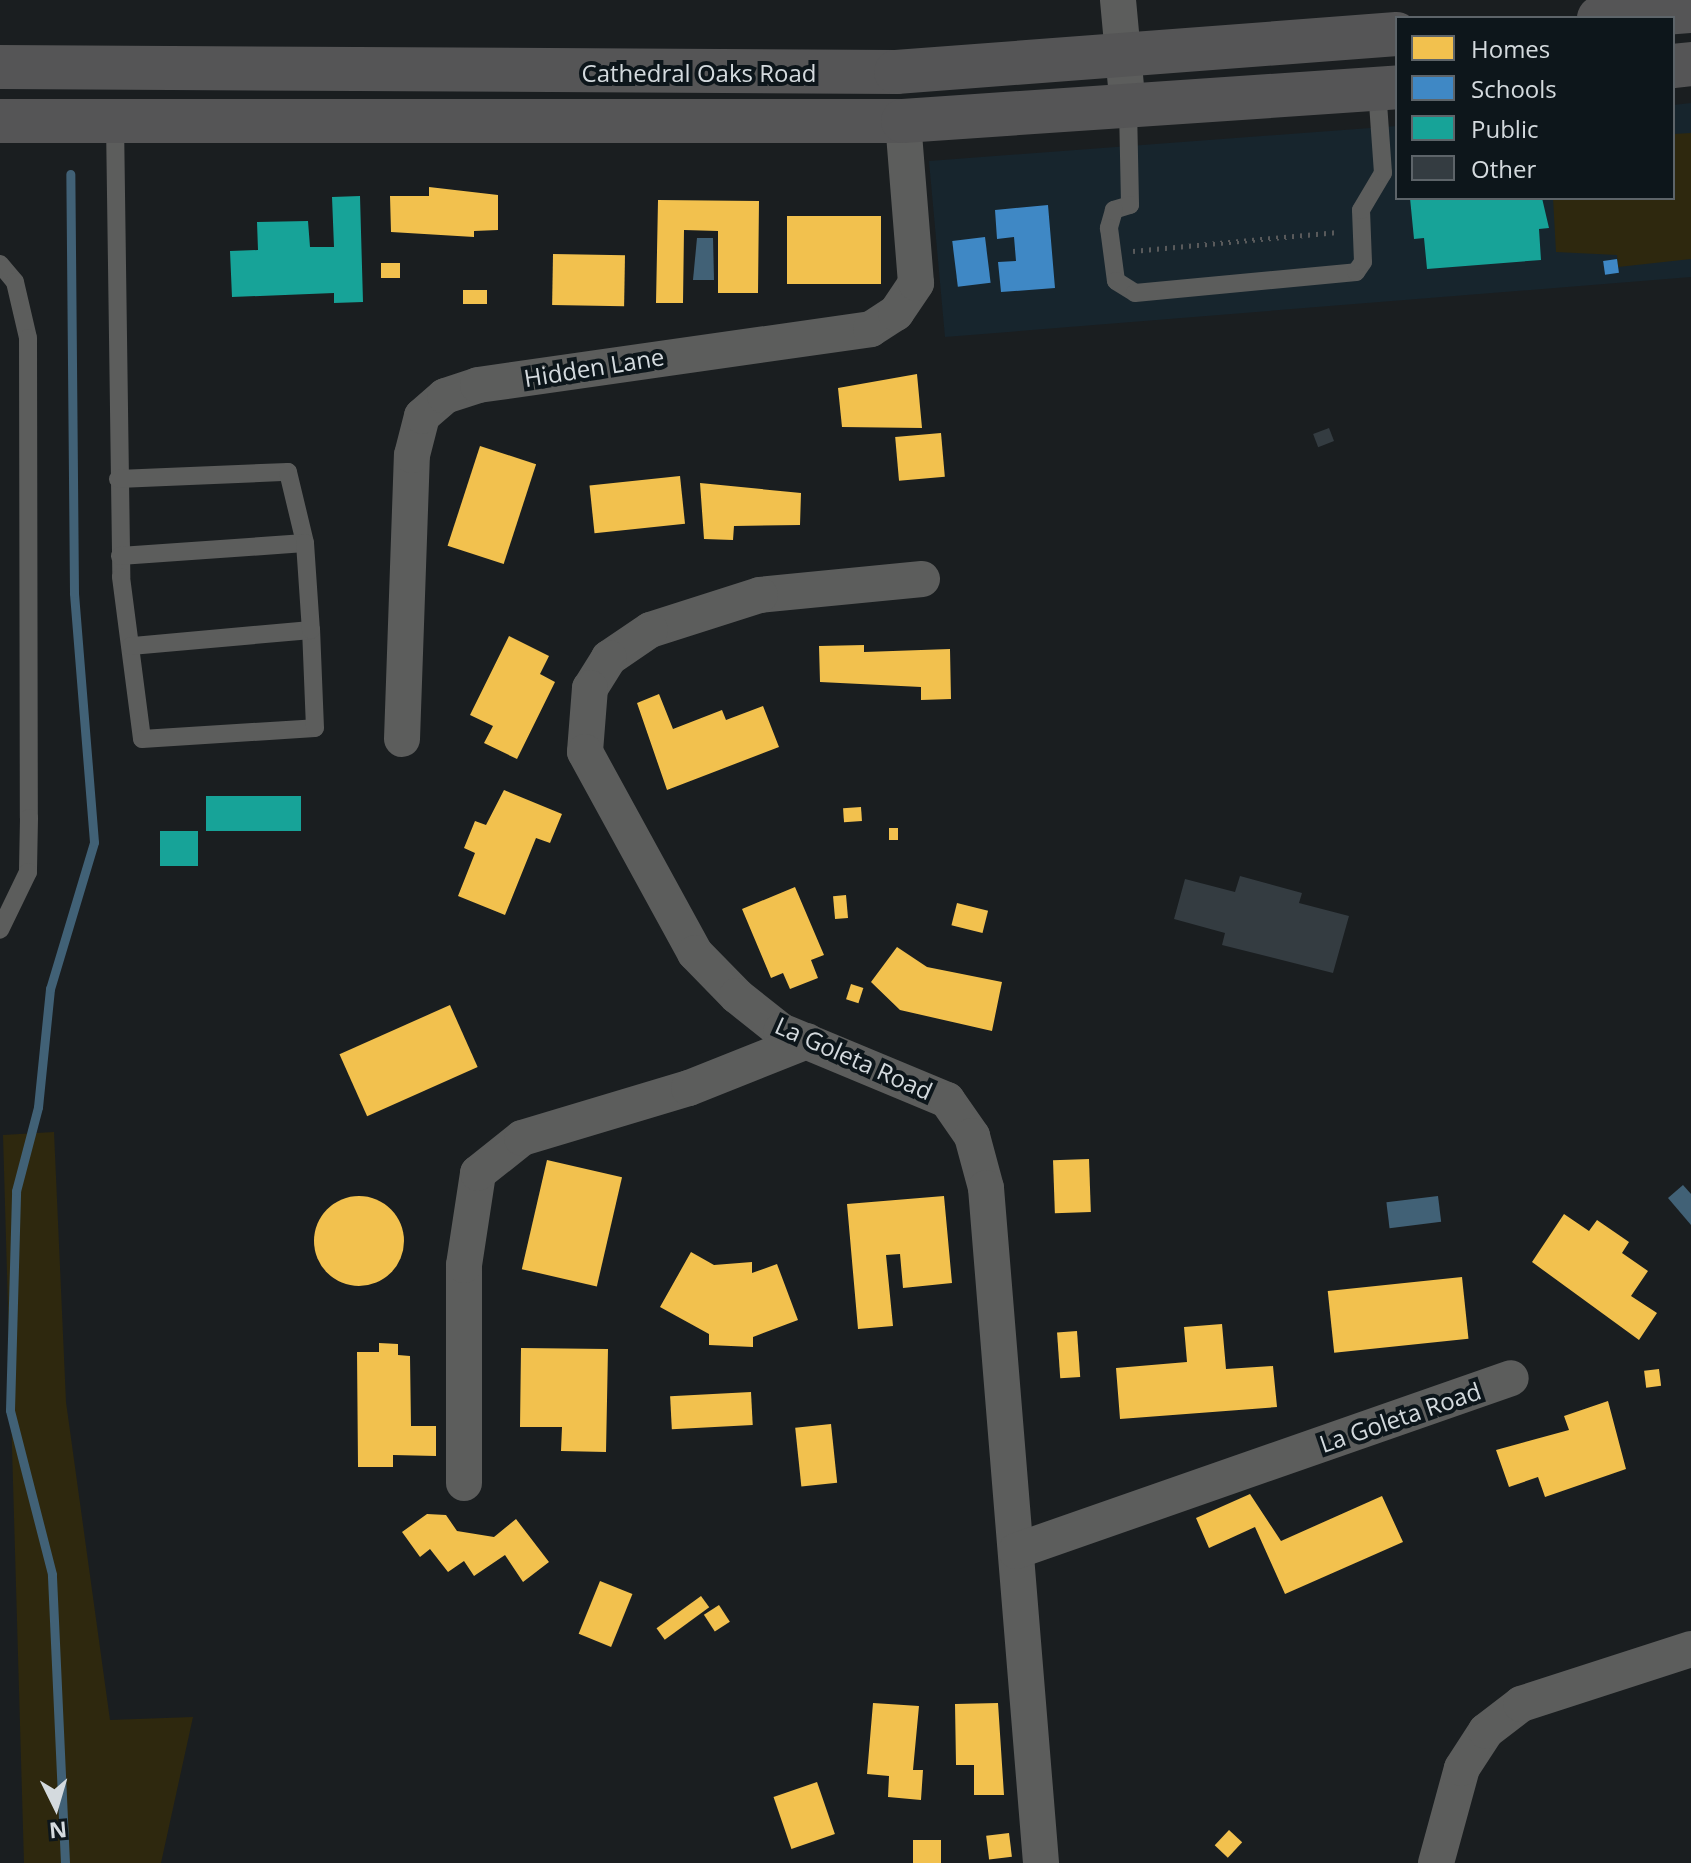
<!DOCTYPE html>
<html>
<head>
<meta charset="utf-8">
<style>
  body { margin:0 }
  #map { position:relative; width:1691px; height:1863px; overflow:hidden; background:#1a1e20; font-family:"Open Sans",sans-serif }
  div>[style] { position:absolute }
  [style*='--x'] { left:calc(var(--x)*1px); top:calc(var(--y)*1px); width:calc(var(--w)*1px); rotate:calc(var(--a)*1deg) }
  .built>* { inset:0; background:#17252d }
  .green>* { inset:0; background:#2e280e }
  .water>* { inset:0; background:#416176; transform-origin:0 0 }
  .homes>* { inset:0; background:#f2c14e; transform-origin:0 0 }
  .round { border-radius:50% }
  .schools>* { inset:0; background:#3f88c5; transform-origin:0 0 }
  .public>* { inset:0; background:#17a398; transform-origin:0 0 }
  .stream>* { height:9px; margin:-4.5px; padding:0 4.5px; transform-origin:4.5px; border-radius:4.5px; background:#416176 }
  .building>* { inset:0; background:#343c41; transform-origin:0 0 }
  .path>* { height:5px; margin-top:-2.5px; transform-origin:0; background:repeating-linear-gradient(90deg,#595a5b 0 2px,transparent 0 8px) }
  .service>* { height:18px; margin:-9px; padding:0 9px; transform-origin:9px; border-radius:9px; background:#5c5d5c }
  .minor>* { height:36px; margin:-18px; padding:0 18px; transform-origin:18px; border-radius:18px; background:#5c5d5c }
  .secondary>* { height:44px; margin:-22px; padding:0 22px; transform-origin:22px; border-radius:22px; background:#555556 }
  span { translate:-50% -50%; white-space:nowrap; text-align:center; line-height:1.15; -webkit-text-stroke:8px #0d161b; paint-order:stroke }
  .street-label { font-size:24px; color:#d4dade }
  .legend { position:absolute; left:1395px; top:16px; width:280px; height:184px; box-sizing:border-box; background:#0d161b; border:2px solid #5d6469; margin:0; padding:10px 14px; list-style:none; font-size:24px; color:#d4dade }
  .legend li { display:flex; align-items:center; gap:16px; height:40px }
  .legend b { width:40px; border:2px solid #5d6469 }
  .north { position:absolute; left:16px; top:1767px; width:80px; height:80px; -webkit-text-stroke:6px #0d161b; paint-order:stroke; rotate:175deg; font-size:22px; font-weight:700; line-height:32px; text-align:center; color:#d4dade }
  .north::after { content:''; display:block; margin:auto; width:28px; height:36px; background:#d4dade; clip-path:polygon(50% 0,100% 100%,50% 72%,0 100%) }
</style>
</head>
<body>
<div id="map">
  <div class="built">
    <i style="clip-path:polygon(1691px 103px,1691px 277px,945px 337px,929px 161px,1397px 126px,1397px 198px,1673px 198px,1673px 105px)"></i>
  </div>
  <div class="green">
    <i style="clip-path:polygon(1691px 133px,1691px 259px,1618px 267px,1617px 255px,1556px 252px,1553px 198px,1673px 198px,1673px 134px)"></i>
    <i style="clip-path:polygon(54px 1132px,66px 1402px,110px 1720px,193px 1717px,161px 1863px,24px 1863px,3px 1135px)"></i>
  </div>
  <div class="water">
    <i style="clip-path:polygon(697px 238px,713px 238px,714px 280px,693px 280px)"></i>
    <i style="clip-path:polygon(1683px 1185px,1691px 1194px,1691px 1225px,1668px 1198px)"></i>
    <i style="left:1438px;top:1196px;width:26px;height:52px;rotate:83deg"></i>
  </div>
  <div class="homes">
    <i style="clip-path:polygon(429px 187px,498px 195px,498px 230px,474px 231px,474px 237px,391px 232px,390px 196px,429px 196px)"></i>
    <i style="clip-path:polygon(658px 200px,759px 201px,758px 293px,718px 293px,718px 231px,684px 230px,683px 303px,656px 303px)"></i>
    <i style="left:787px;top:216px;width:94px;height:68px"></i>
    <i style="left:553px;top:254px;width:72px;height:51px;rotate:1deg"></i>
    <i style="left:381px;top:263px;width:19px;height:15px"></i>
    <i style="left:487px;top:290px;width:14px;height:24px;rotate:90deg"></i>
    <i style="clip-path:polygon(917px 374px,922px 428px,842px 427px,838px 388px)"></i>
    <i style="left:941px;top:433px;width:44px;height:46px;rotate:85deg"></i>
    <i style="left:480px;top:446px;width:59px;height:105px;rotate:18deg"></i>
    <i style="left:680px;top:476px;width:48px;height:91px;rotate:84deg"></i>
    <i style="clip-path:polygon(700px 483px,801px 493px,800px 525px,734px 526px,733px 540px,704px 539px)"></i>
    <i style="clip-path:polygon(509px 636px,549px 656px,540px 674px,555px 682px,517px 759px,484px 743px,493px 726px,470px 715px)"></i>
    <i style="clip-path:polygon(864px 645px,864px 652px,950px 649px,951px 699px,921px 700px,921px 687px,820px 682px,819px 646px)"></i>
    <i style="clip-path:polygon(659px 694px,673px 729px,722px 710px,726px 720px,763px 706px,779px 747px,667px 790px,637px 703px)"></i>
    <i style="clip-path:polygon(504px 790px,562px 814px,550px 843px,536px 838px,505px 915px,458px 896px,475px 853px,464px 848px,475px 821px,486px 825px)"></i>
    <i style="left:861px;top:807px;width:14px;height:18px;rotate:86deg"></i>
    <i style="left:889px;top:828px;width:9px;height:12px"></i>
    <i style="clip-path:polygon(795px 887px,824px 955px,811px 960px,818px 978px,790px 989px,783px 973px,771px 978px,742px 909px)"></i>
    <i style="left:846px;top:895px;width:23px;height:13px;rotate:85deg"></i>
    <i style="left:957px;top:903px;width:32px;height:23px;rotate:14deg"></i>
    <i style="clip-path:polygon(897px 947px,927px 967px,1002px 982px,992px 1031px,900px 1010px,871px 982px)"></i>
    <i style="left:851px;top:984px;width:13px;height:16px;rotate:18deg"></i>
    <i style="left:450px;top:1005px;width:68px;height:121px;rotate:66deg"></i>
    <i style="left:1089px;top:1159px;width:53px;height:36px;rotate:88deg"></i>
    <i style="left:547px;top:1160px;width:77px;height:112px;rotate:13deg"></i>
    <i class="round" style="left:314px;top:1196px;width:90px;height:90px"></i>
    <i style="clip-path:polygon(944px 1196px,952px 1283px,903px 1288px,900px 1254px,886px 1255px,893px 1326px,858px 1329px,847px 1204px)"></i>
    <i style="clip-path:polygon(1564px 1214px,1589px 1231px,1597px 1220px,1629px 1242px,1622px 1253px,1648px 1271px,1631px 1296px,1657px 1313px,1639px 1340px,1532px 1262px)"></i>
    <i style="clip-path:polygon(691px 1252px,714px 1265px,752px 1262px,752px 1273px,777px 1264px,798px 1320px,753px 1337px,753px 1347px,709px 1345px,709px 1334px,660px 1307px)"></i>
    <i style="left:1462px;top:1277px;width:62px;height:135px;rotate:84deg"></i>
    <i style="clip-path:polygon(1222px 1324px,1226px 1369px,1273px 1366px,1277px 1407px,1120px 1419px,1116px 1368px,1187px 1362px,1184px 1327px)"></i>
    <i style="left:1077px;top:1331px;width:46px;height:20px;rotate:86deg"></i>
    <i style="clip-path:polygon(379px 1343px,398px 1344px,398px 1355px,410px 1356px,411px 1426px,436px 1426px,436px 1456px,393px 1455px,393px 1467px,358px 1467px,357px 1352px,379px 1352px)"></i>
    <i style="clip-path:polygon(521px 1348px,608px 1349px,606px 1452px,561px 1451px,562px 1427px,520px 1427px)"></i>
    <i style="left:1659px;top:1369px;width:17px;height:15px;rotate:83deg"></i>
    <i style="left:751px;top:1392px;width:33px;height:81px;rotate:87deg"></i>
    <i style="clip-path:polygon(1608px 1401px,1626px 1469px,1545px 1497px,1538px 1477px,1509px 1487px,1496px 1450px,1569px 1430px,1564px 1416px)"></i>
    <i style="left:831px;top:1424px;width:59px;height:36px;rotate:84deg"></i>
    <i style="clip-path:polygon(1250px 1494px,1281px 1541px,1382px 1496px,1403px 1542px,1285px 1594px,1255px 1527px,1209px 1548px,1196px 1518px)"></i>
    <i style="clip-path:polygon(427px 1514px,446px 1515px,457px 1531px,494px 1537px,516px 1519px,549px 1562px,523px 1582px,505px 1555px,474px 1576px,464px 1561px,448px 1572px,430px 1549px,420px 1557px,402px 1532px)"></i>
    <i style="left:600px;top:1581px;width:35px;height:57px;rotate:22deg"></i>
    <i style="left:701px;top:1596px;width:14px;height:55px;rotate:54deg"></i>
    <i style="left:719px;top:1605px;width:20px;height:18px;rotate:57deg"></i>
    <i style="clip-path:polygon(873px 1703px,919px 1706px,913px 1770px,923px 1770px,921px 1800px,888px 1797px,889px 1776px,867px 1774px)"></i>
    <i style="clip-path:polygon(998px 1703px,1004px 1795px,974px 1795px,974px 1765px,956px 1765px,955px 1704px)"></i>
    <i style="left:817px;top:1782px;width:55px;height:46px;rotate:71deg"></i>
    <i style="left:1229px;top:1830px;width:18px;height:21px;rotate:43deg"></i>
    <i style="left:1009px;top:1833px;width:24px;height:23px;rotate:83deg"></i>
    <i style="left:913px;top:1840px;width:28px;height:23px"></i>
  </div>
  <div class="schools">
    <i style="clip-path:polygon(1048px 205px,1055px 288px,1001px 292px,998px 262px,1016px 261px,1014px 237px,997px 239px,995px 210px)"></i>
    <i style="left:985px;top:237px;width:46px;height:33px;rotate:83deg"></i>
    <i style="left:1617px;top:259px;width:14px;height:14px;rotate:82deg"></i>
  </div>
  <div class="public">
    <i style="clip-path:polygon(360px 196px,363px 302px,334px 303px,334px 293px,232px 297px,230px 251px,258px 250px,257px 222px,308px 221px,310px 247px,334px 247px,332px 197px)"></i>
    <i style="clip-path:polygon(1410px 198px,1542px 198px,1549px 228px,1539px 229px,1541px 260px,1427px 269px,1424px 238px,1414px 239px)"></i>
    <i style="left:301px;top:796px;width:35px;height:95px;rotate:90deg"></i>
    <i style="left:160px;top:831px;width:38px;height:35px"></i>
  </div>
  <div class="stream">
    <i style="--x:65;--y:1863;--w:289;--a:-92.6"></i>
    <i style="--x:52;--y:1574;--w:169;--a:-104.4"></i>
    <i style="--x:10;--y:1410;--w:219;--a:-88.4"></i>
    <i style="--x:16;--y:1191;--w:87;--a:-75.3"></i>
    <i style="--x:38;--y:1107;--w:119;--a:-84.2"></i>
    <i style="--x:50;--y:989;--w:153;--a:-73.3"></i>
    <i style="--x:94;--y:842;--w:250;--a:-94.6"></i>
    <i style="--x:74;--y:593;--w:419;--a:-90.5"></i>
  </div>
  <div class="building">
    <i style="left:1329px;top:428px;width:14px;height:17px;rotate:69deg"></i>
    <i style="clip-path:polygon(1240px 876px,1302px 893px,1299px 903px,1349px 916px,1333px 973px,1222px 945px,1225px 933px,1174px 919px,1185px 879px,1235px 892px)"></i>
  </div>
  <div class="path">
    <i style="--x:1133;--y:251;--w:206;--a:-5.3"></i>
  </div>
  <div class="service">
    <i style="--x:1128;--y:108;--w:97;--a:88.8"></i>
    <i style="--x:1130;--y:205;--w:17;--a:163"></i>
    <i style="--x:1114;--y:210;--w:19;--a:106"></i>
    <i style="--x:1109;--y:228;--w:53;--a:82.5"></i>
    <i style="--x:1116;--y:281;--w:22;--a:32"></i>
    <i style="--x:1135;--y:293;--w:222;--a:-5.4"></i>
    <i style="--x:1356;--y:272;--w:12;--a:-55"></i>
    <i style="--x:1363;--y:262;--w:52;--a:-92.2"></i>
    <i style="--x:1361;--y:210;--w:43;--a:-59.3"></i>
    <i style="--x:1383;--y:173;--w:84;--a:-94.1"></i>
    <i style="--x:115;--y:122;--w:455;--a:89.2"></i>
    <i style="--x:121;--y:577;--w:163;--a:82.6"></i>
    <i style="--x:142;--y:739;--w:173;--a:-3.6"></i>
    <i style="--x:315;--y:728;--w:98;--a:-92.3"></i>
    <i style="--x:311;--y:630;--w:181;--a:174.9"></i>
    <i style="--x:0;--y:264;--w:23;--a:50"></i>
    <i style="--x:15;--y:282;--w:57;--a:76.9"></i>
    <i style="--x:28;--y:338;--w:480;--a:89.9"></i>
    <i style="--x:29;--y:818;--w:54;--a:91.1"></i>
    <i style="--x:28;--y:872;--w:64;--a:115.8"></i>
    <i style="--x:118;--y:479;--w:170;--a:-2.4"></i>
    <i style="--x:288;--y:472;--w:73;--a:76.5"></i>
    <i style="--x:120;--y:556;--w:185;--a:-4"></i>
    <i style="--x:305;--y:543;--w:87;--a:86.1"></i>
  </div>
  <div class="minor">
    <i style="--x:1118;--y:0;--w:108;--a:84.7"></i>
    <i style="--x:922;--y:579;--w:163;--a:174.4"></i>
    <i style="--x:760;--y:595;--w:115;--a:162.3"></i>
    <i style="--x:650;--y:630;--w:50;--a:145.7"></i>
    <i style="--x:609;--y:658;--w:36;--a:122"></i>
    <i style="--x:590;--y:688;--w:64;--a:94.5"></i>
    <i style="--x:585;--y:752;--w:229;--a:61.3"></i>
    <i style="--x:695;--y:953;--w:60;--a:45.7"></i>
    <i style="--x:737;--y:996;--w:56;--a:38.5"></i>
    <i style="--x:781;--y:1031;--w:180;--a:22.6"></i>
    <i style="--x:947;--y:1100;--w:44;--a:55.2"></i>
    <i style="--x:972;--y:1136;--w:54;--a:74.9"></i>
    <i style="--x:986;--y:1188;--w:677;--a:85.34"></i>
    <i style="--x:402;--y:739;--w:284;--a:-88"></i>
    <i style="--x:412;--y:455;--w:40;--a:-75.6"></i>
    <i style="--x:422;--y:416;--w:30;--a:-41"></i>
    <i style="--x:445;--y:396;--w:35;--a:-18"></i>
    <i style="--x:478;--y:385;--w:397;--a:-8.1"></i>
    <i style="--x:871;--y:329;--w:30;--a:-33"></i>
    <i style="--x:896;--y:313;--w:36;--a:-56"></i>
    <i style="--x:916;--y:283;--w:163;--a:-94.6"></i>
    <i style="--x:464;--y:1483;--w:218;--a:-90"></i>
    <i style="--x:464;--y:1265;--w:93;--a:-81.3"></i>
    <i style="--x:478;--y:1173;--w:56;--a:-38.5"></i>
    <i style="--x:522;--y:1138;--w:174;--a:-16.7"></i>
    <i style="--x:689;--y:1088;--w:127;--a:-21.7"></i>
    <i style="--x:1016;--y:1551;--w:524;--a:-19.26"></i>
    <i style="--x:1436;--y:1863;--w:98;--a:-74.7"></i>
    <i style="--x:1462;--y:1768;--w:44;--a:-57"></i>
    <i style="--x:1486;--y:1731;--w:44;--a:-37.6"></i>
    <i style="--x:1521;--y:1704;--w:179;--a:-17.9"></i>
  </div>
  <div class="secondary">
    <i style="--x:1599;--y:18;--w:92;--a:-4.4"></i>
    <i style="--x:1673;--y:66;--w:18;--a:-6"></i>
    <i style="--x:0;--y:67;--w:896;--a:0.32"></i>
    <i style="--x:896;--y:72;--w:502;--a:-4.34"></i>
    <i style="--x:0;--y:121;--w:903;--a:0"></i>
    <i style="--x:903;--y:121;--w:495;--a:-3.9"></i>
  </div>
  <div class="street-label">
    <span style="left:699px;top:73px">Cathedral Oaks Road</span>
    <span style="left:594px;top:367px;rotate:-9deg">Hidden Lane</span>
    <span style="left:854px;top:1058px;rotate:24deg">La Goleta Road</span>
    <span style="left:1400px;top:1417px;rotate:-19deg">La Goleta Road</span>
  </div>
  <ul class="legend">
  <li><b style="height:22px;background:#f2c14e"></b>Homes</li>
  <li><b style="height:22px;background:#3f88c5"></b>Schools</li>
  <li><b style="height:22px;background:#17a398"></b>Public</li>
  <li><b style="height:22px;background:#343c41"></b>Other</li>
  </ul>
  <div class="north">N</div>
</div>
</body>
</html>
